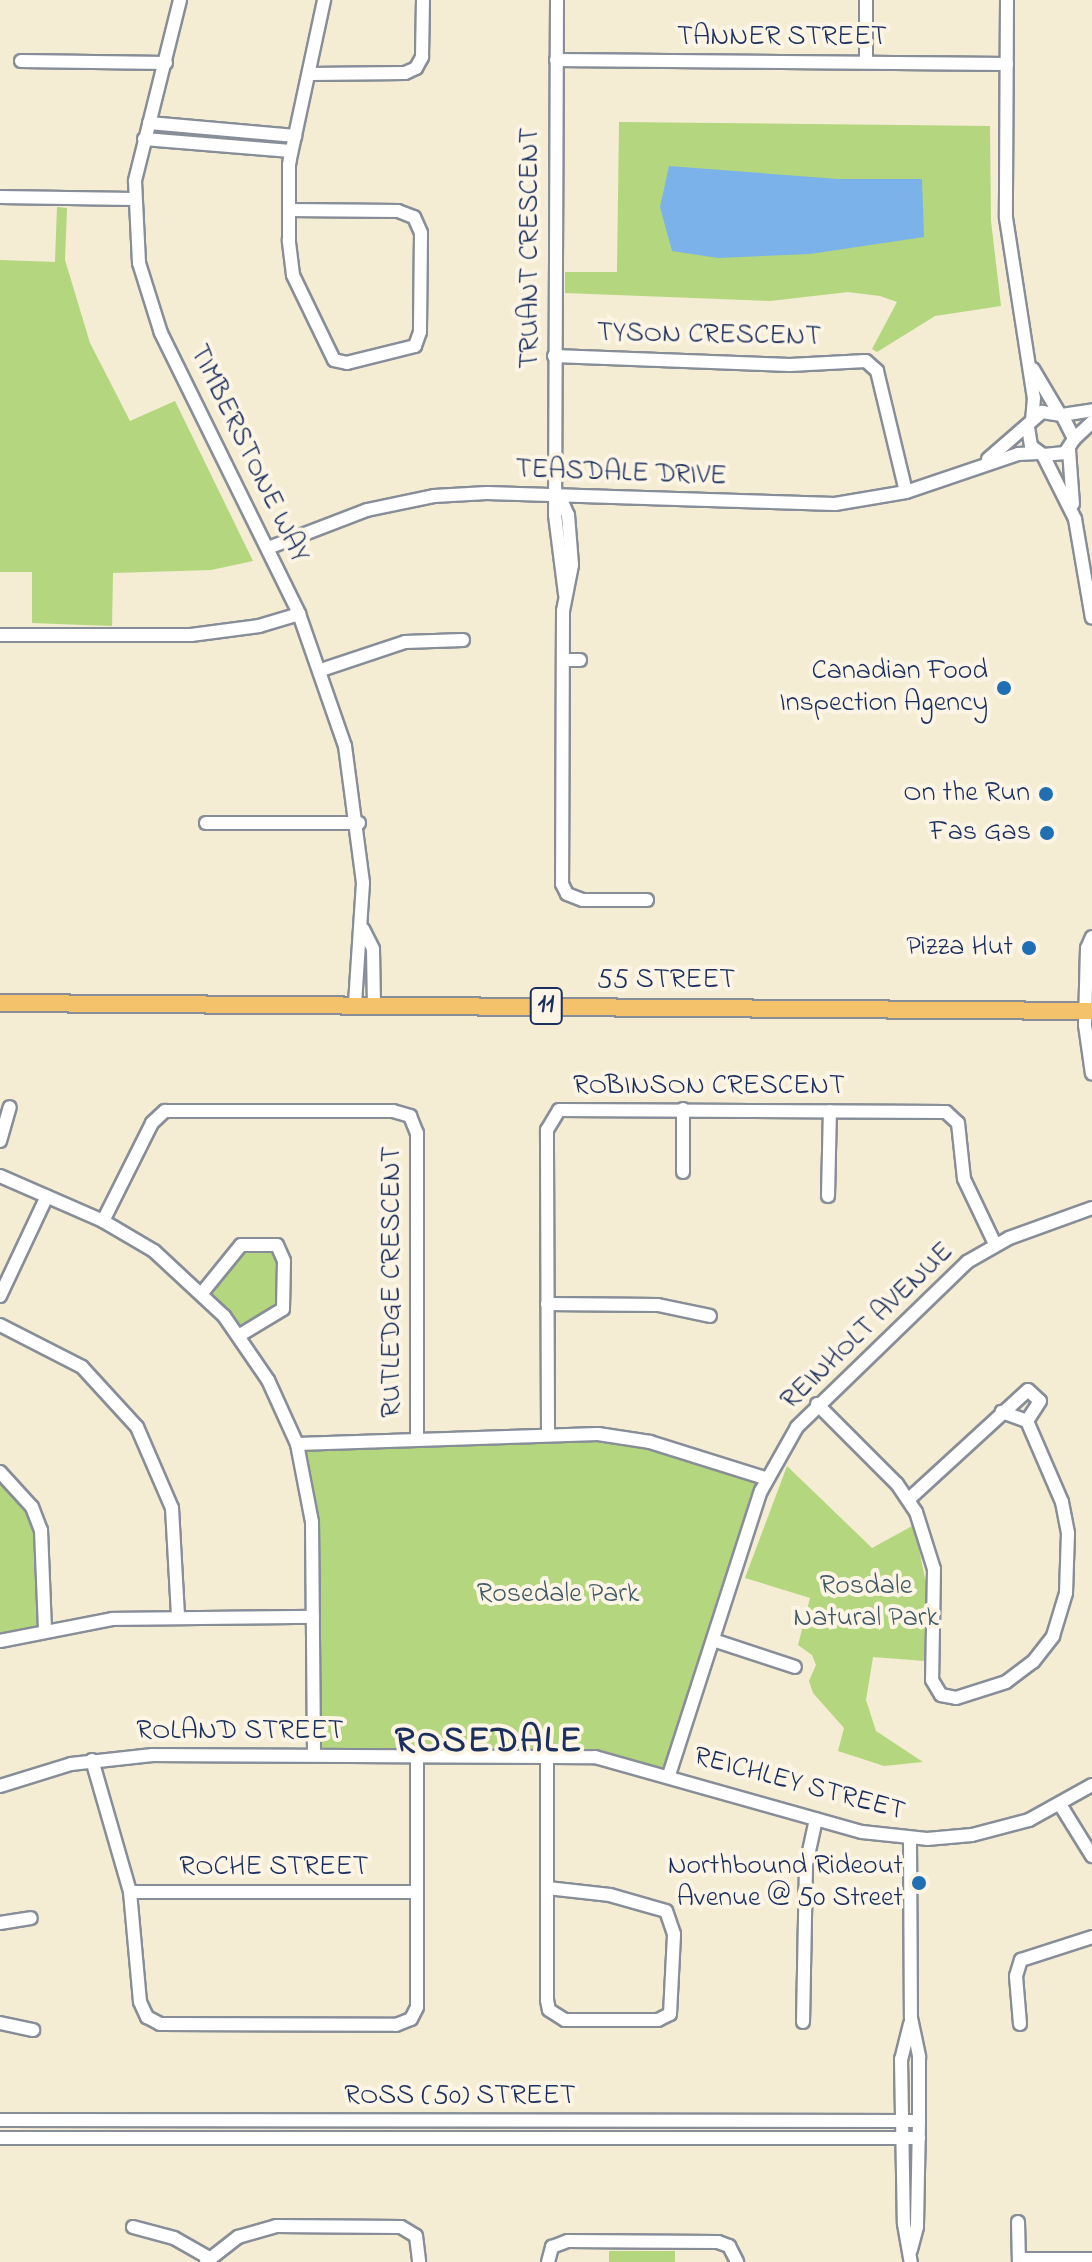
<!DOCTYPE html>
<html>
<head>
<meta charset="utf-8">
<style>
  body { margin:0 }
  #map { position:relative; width:1092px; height:2262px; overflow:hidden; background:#f4ecd3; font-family:"Indie Flower",sans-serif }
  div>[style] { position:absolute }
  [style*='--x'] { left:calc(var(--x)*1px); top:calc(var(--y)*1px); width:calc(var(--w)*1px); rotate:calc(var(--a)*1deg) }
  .green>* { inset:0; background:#b3d67e; transform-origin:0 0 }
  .water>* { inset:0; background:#7bb2ea }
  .roads { filter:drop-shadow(2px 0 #888e98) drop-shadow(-2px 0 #888e98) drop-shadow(0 2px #888e98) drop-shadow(0 -2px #888e98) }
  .minor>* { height:12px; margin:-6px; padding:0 6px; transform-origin:6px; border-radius:6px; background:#fff }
  .major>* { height:16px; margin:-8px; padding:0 8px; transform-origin:8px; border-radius:8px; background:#f3c26a }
  .dots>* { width:22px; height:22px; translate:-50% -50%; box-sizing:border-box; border:4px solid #fcf5e5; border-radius:50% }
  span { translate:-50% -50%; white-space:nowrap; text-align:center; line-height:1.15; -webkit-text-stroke:8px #fcf5e5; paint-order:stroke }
  .shield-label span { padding:2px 6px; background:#fcf5e5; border:2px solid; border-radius:6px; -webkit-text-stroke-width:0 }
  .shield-label { font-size:26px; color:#1b2f5e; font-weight:700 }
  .street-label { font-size:28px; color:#1b2f5e }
  .poi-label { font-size:28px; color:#1b2f5e }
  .right { translate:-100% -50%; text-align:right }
  .park-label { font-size:28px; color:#415966 }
  .district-label { font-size:36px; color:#1b2f5e; font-weight:700; letter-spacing:2px }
</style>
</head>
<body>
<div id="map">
  <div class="green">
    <i style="clip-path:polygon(619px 122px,990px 126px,991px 221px,1001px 306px,935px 316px,877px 352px,872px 349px,897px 302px,880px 296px,848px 292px,770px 301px,565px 293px,565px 272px,617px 272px)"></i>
    <i style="clip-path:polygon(57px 207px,67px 208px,65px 260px,90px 343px,130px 421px,175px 401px,253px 561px,211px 570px,113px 573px,112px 626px,32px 623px,32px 572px,0 572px,0 260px,55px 262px)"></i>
    <i style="clip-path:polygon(277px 1245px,284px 1302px,240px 1335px,202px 1293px,238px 1248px)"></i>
    <i style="clip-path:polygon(598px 1434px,765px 1478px,669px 1775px,617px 1760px,314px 1755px,312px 1522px,297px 1444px)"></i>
    <i style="clip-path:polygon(787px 1466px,872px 1548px,914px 1525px,927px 1588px,925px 1661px,873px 1657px,866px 1700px,876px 1731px,923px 1762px,884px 1766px,838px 1751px,844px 1728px,813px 1693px,809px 1681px,816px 1665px,812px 1655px,798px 1645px,810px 1598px,745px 1578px)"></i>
    <i style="clip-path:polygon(0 1472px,37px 1519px,45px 1629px,0 1641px)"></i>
    <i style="left:609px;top:2251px;width:66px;height:11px"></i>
  </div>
  <div class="water">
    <i style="clip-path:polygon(669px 166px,838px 179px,922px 179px,924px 237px,810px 254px,718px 258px,672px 251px,660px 207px)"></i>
  </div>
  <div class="roads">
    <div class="minor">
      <i style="--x:180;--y:0;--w:187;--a:104"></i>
      <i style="--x:135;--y:181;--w:82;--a:87.2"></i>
      <i style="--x:139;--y:263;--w:73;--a:72.6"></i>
      <i style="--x:161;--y:333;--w:313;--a:63.8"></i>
      <i style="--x:299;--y:614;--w:140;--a:70.8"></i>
      <i style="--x:345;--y:746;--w:138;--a:82.5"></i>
      <i style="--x:363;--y:883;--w:122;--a:93.8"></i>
      <i style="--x:557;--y:0;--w:515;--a:90.22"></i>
      <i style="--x:555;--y:515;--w:80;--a:82.8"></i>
      <i style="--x:1007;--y:0;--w:218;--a:90.3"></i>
      <i style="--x:1006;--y:218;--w:182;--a:81.2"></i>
      <i style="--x:1034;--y:398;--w:22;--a:95"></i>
      <i style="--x:556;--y:60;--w:451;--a:0.5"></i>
      <i style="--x:21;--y:61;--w:145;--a:0.8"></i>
      <i style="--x:866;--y:62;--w:62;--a:-90"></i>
      <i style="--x:310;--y:74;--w:95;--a:-0.6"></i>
      <i style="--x:405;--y:73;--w:12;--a:-24"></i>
      <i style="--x:416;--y:68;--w:13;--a:-61"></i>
      <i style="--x:422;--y:57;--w:57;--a:-89"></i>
      <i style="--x:149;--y:123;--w:147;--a:5.1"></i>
      <i style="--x:144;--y:139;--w:147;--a:4.7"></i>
      <i style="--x:0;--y:197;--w:134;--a:0.9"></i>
      <i style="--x:289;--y:210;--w:109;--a:0.5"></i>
      <i style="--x:398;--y:211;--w:17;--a:21"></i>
      <i style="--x:414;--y:217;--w:17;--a:66"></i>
      <i style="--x:421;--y:233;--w:99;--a:90.6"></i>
      <i style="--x:420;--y:332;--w:15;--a:110"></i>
      <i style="--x:415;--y:346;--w:70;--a:166"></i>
      <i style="--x:347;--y:363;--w:13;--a:-167"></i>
      <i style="--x:334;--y:360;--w:94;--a:-115.8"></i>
      <i style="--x:293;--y:275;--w:35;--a:-97"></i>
      <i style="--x:289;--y:240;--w:75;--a:-90"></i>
      <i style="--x:289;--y:165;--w:6;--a:-81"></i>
      <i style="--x:290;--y:159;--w:163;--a:-77.9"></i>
      <i style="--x:554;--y:356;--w:236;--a:2.2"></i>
      <i style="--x:790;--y:365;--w:76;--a:-3"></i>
      <i style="--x:866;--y:361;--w:15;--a:42"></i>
      <i style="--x:877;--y:371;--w:124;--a:76.5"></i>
      <i style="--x:1033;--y:369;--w:51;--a:59.4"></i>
      <i style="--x:1062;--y:415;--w:30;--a:-9"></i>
      <i style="--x:1074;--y:439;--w:25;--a:-43"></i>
      <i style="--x:1069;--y:450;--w:54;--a:85.8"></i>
      <i style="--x:1043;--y:455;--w:72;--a:63.4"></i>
      <i style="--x:1075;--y:519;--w:100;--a:80.3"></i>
      <i style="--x:988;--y:459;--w:72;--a:-41"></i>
      <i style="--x:1042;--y:412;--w:20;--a:9"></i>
      <i style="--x:1062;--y:415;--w:27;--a:63"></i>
      <i style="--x:1074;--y:439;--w:17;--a:123"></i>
      <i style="--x:1065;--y:453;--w:22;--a:175"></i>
      <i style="--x:1043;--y:455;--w:15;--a:-143"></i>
      <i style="--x:1031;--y:446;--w:19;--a:-99"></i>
      <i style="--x:559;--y:495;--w:22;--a:66"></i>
      <i style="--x:568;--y:515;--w:50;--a:85.4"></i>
      <i style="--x:572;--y:565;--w:47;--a:101.1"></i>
      <i style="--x:563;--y:611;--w:273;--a:90.2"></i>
      <i style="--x:562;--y:884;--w:11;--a:63"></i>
      <i style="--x:567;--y:894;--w:17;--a:21"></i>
      <i style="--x:583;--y:900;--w:64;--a:0"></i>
      <i style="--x:268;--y:548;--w:106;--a:-21"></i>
      <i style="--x:367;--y:510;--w:68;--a:-11.8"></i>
      <i style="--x:434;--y:496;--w:53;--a:-3.2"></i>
      <i style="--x:487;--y:493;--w:348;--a:1.8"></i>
      <i style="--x:835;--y:504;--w:72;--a:-9.6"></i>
      <i style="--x:906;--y:492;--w:118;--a:-18.7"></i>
      <i style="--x:1018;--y:454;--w:20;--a:-3"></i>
      <i style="--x:0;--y:635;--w:191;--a:0"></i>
      <i style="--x:191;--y:635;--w:69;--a:-7.5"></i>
      <i style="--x:259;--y:626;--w:42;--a:-16.7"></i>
      <i style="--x:563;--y:660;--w:17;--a:0"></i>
      <i style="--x:321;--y:670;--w:89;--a:-18.4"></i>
      <i style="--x:405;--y:642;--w:58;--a:-2"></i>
      <i style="--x:206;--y:823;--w:153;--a:0"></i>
      <i style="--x:363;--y:929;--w:22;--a:63"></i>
      <i style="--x:373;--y:949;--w:57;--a:89"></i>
      <i style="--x:1092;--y:937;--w:12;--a:114"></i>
      <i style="--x:1087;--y:948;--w:77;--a:91.5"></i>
      <i style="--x:1085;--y:1025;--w:49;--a:81.9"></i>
      <i style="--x:683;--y:1109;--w:63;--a:90"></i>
      <i style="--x:0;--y:1141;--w:35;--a:-74"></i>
      <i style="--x:0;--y:1176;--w:112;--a:23.6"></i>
      <i style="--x:103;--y:1221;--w:59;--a:30.5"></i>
      <i style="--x:154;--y:1251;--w:96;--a:42.9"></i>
      <i style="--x:224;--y:1316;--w:78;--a:55.5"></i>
      <i style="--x:268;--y:1380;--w:70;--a:65.6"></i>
      <i style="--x:297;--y:1444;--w:79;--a:79.1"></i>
      <i style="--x:312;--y:1522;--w:233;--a:89.5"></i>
      <i style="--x:828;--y:1196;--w:85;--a:-88.7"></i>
      <i style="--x:103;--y:1221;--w:110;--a:-63.4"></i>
      <i style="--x:152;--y:1123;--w:18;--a:-43"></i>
      <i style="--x:165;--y:1111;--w:228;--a:0"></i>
      <i style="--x:393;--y:1111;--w:18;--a:16"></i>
      <i style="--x:410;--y:1116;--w:18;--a:68"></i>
      <i style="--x:417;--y:1133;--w:306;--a:90"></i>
      <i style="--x:202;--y:1293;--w:62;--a:-50.9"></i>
      <i style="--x:241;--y:1245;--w:36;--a:0"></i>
      <i style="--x:277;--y:1245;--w:17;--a:66"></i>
      <i style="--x:284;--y:1261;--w:48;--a:91.2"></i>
      <i style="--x:283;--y:1309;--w:50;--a:148.8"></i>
      <i style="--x:0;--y:1296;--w:110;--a:-64.8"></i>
      <i style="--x:547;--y:1304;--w:111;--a:0.5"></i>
      <i style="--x:658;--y:1305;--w:53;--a:11.9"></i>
      <i style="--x:0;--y:1325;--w:92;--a:27.1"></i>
      <i style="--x:82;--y:1367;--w:81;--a:47.5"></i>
      <i style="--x:137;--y:1427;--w:88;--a:66.6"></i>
      <i style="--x:172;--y:1508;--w:109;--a:86.8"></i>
      <i style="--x:817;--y:1404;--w:113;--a:45"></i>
      <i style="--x:897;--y:1484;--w:34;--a:56"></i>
      <i style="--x:916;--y:1512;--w:60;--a:72.5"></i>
      <i style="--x:934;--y:1569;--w:111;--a:91"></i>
      <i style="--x:932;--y:1680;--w:17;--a:59"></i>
      <i style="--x:941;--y:1695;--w:15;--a:11"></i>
      <i style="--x:956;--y:1698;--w:52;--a:-17.7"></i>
      <i style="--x:1006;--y:1682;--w:34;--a:-37"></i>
      <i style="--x:1033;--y:1662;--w:33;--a:-52"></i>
      <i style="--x:1053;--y:1636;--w:45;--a:-73.2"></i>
      <i style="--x:1066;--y:1593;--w:60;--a:-88.1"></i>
      <i style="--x:1068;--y:1533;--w:32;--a:-101"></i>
      <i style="--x:1062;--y:1502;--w:88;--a:-113.4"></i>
      <i style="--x:1027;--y:1421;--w:27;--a:-160"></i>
      <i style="--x:548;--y:1434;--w:304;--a:-90.2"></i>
      <i style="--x:547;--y:1130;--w:23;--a:-59"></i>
      <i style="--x:559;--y:1110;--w:387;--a:0.3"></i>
      <i style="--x:946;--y:1112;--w:16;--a:43"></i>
      <i style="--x:958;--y:1123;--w:56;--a:83.9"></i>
      <i style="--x:964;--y:1179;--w:72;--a:64.5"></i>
      <i style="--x:297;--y:1444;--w:301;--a:-1.9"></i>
      <i style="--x:598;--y:1434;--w:53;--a:8.7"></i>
      <i style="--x:650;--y:1442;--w:121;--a:17.4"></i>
      <i style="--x:0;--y:1472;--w:47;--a:47.6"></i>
      <i style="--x:32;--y:1507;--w:25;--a:69"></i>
      <i style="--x:41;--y:1530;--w:99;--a:87.7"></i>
      <i style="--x:909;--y:1499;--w:161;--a:-42.5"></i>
      <i style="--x:1028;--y:1390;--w:16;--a:43"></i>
      <i style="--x:1040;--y:1401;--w:24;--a:123"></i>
      <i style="--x:713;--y:1640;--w:86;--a:18.2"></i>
      <i style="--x:0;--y:1641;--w:114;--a:-11.1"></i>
      <i style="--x:112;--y:1619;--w:201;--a:-0.6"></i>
      <i style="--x:547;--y:1756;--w:244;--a:90"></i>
      <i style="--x:547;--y:2000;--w:10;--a:79"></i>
      <i style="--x:549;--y:2010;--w:19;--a:32"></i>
      <i style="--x:565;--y:2020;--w:93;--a:0"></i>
      <i style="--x:658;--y:2020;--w:13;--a:-27"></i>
      <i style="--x:670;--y:2014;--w:80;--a:-87.1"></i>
      <i style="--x:674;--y:1934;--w:24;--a:-109"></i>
      <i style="--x:666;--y:1911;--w:58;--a:-164.1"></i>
      <i style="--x:610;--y:1895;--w:63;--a:-173.7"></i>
      <i style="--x:92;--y:1760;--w:137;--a:73.9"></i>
      <i style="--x:130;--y:1892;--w:110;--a:84.8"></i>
      <i style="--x:140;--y:2002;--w:17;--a:65"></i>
      <i style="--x:147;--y:2017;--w:15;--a:28"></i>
      <i style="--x:160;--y:2024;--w:236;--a:0.2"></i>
      <i style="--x:396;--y:2025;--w:16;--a:-22"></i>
      <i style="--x:411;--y:2019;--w:13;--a:-63"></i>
      <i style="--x:417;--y:2007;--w:252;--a:-90"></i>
      <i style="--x:669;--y:1775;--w:299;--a:-72.1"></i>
      <i style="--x:761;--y:1491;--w:73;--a:-60.6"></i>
      <i style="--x:797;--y:1427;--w:237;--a:-44.1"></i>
      <i style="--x:967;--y:1262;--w:48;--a:-29.7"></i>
      <i style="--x:1009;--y:1238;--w:88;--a:-19.9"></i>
      <i style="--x:0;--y:1786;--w:74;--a:-17.2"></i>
      <i style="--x:71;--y:1764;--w:82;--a:-6.3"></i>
      <i style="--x:153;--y:1755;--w:442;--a:0.3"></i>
      <i style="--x:595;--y:1757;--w:277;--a:15.7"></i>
      <i style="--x:862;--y:1832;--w:65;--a:6.1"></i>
      <i style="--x:927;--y:1839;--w:45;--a:-5.1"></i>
      <i style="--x:972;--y:1835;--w:59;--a:-14.7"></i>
      <i style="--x:1029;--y:1820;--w:72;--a:-29.1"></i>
      <i style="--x:1061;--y:1806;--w:59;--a:58.2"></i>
      <i style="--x:910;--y:1839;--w:179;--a:89.7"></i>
      <i style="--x:911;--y:2018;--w:40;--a:78"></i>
      <i style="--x:919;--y:2057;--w:64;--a:90"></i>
      <i style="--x:919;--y:2121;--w:106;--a:91.1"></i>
      <i style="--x:917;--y:2227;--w:24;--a:105"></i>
      <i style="--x:130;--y:1892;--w:287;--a:0"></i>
      <i style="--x:0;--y:1923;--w:31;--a:-9"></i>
      <i style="--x:803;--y:2022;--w:157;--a:-88.9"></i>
      <i style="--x:806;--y:1865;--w:47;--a:-77.7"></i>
      <i style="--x:0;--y:2023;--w:34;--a:12"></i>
      <i style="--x:910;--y:2024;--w:36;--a:104"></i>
      <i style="--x:901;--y:2059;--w:165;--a:89"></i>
      <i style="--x:904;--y:2224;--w:39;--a:80"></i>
      <i style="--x:1020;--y:2024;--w:48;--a:-94.8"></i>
      <i style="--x:1016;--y:1976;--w:17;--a:-73"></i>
      <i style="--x:1021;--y:1960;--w:75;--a:-17.9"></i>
      <i style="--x:0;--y:2120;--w:919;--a:0.06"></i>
      <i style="--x:0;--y:2138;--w:919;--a:0"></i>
      <i style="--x:1018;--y:2222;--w:40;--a:88.6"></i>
      <i style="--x:133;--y:2227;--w:42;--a:15"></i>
      <i style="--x:174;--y:2238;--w:40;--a:29.7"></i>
      <i style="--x:1019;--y:2259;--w:73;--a:0"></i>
      <i style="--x:206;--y:2262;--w:41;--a:-38"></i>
      <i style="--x:238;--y:2237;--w:40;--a:-16"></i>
      <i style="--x:276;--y:2226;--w:125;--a:0.5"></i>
      <i style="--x:401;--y:2227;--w:17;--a:31"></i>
      <i style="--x:416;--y:2236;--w:26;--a:83"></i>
      <i style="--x:548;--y:2262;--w:16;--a:-75"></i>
      <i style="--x:552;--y:2247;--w:17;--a:-21"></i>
      <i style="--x:568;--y:2241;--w:150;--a:0.4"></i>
      <i style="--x:718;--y:2242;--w:12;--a:20"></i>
      <i style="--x:729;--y:2246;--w:18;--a:63"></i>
    </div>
    <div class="major">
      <i style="--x:0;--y:1003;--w:1092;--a:0.42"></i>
    </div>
  </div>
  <div class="dots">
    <i style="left:1004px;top:688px;background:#1f6fb2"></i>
    <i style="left:1046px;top:794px;background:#1f6fb2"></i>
    <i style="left:1047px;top:833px;background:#1f6fb2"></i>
    <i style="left:1029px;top:948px;background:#1f6fb2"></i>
    <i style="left:919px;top:1883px;background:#1f6fb2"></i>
  </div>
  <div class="shield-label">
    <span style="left:546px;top:1006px">11</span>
  </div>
  <div class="street-label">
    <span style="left:782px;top:38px">TANNER STREET</span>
    <span style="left:531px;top:248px;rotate:-90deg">TRUANT CRESCENT</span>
    <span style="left:709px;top:336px;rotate:1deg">TYSON CRESCENT</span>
    <span style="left:248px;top:454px;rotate:64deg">TIMBERSTONE WAY</span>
    <span style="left:621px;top:474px;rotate:2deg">TEASDALE DRIVE</span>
    <span style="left:666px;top:981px">55 STREET</span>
    <span style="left:709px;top:1087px">ROBINSON CRESCENT</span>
    <span style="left:393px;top:1282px;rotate:-90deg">RUTLEDGE CRESCENT</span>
    <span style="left:868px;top:1327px;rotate:-44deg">REINHOLT AVENUE</span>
    <span style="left:240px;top:1732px">ROLAND STREET</span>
    <span style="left:799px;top:1785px;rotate:15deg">REICHLEY STREET</span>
    <span style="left:274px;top:1868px">ROCHE STREET</span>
    <span style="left:460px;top:2097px">ROSS (50) STREET</span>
  </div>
  <div class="poi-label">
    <span class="right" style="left:988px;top:688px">Canadian Food<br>Inspection Agency</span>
    <span class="right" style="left:1030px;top:794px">On the Run</span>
    <span class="right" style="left:1031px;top:833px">Fas Gas</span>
    <span class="right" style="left:1013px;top:948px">Pizza Hut</span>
    <span class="right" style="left:903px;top:1883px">Northbound Rideout<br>Avenue @ 50 Street</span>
  </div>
  <div class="park-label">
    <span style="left:866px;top:1603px">Rosdale<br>Natural Park</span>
    <span style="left:558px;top:1595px">Rosedale Park</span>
  </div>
  <div class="district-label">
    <span style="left:489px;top:1743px">ROSEDALE</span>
  </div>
</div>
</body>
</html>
